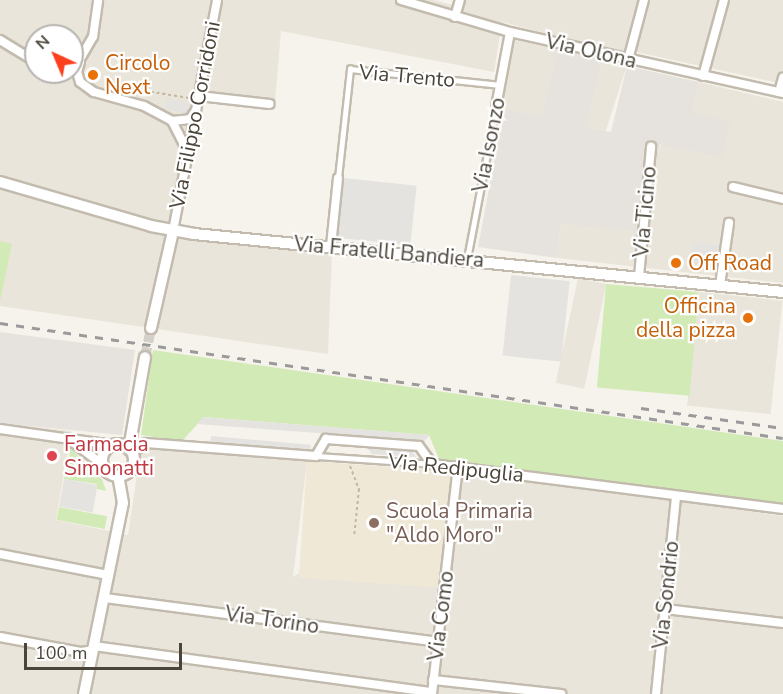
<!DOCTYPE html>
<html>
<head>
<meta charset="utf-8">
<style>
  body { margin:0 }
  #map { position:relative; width:783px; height:694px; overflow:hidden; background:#f6f3ec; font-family:"Nunito Sans",sans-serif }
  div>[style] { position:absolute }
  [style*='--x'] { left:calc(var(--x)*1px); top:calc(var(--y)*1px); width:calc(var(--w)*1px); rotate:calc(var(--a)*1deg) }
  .residential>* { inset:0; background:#eae5da; transform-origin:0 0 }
  .industrial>* { inset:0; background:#e6e2dd }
  .education>* { inset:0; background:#efe8d6; transform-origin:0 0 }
  .green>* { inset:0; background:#d2eab5; transform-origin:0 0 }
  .parking>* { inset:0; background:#e5e3e0; transform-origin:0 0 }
  .tertiary-tunnel>* { height:10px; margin-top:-5px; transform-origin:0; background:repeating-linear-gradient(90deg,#d4d0c8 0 10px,transparent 0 15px) }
  .path>* { height:2px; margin-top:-1px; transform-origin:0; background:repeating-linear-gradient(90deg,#c4b79f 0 3px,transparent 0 6px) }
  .roads { filter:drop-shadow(2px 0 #c2bbae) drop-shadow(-2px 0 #c2bbae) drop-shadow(0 2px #c2bbae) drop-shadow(0 -2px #c2bbae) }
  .service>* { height:4.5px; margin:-2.25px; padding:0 2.25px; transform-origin:2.25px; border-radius:2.25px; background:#fff }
  .minor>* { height:8px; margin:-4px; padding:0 4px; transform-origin:4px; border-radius:4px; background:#fff }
  .tertiary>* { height:10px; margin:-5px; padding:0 5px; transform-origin:5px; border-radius:5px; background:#fff }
  .tertiary>.ring { margin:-5px; padding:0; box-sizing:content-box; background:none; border:10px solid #fff; border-radius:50% }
  .rail>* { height:3px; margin-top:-1.5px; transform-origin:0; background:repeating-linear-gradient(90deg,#9a9a9a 0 8px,transparent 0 16px) }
  .dots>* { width:16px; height:16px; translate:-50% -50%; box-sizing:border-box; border:3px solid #fff; border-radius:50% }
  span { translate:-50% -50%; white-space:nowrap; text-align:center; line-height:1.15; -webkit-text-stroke:4.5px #fff; paint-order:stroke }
  .street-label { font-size:21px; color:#4b4439 }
  .food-label { font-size:21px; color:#c56008 }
  .left { translate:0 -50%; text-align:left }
  .right { translate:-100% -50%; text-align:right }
  .health-label { font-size:21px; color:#be3a42 }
  .education-label { font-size:21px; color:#785e54 }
  .north { position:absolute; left:24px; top:24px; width:60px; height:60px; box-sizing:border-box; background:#fff; border:2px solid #b7b4b0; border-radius:50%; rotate:316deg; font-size:16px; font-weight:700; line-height:24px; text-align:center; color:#4b4439 }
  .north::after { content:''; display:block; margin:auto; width:21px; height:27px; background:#fc3f1d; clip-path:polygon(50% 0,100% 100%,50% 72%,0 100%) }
  .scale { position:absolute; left:24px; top:643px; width:158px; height:27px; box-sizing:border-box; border:3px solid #4b4439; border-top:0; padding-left:8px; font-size:18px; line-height:21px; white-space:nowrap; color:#4b4439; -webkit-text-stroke:4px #fff; paint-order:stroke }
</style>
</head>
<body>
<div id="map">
  <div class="residential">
    <i style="clip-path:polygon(evenodd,0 0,434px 0,452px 5px,454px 0,638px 0,623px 53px,502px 22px,494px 72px,281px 31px,275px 102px,205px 94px,176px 238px,332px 252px,328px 354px,0 306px,0 0,36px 36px,72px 36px,72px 72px,36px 72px,36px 36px)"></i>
    <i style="clip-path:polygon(649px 0,783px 0,783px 84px,636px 52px)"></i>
    <i style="left:514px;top:40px;width:44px;height:70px;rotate:12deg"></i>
    <i style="left:602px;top:58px;width:26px;height:72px;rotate:18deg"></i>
    <i style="clip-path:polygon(699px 82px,783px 102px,783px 283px,557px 258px,561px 223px,653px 173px,661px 144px,692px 113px)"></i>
    <i style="left:578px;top:278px;width:29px;height:107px;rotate:12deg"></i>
    <i style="left:699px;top:292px;width:84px;height:114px;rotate:6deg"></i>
    <i style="clip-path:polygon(0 423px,71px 431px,56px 520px,128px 535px,141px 448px,307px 461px,293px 577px,454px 470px,783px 516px,783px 694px,0 694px)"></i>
  </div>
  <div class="industrial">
    <i style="clip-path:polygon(557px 49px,602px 58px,586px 128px,611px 132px,627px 66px,699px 82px,692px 113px,730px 122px,721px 157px,660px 144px,647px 232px,561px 223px,557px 258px,478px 247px,504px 109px,542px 117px)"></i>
    <i style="clip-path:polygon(0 332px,135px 350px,122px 435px,0 423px)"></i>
  </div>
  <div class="education">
    <i style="left:307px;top:461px;width:147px;height:117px;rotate:4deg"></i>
  </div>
  <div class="green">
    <i style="clip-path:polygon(0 241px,12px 244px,0 301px)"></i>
    <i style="left:606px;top:284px;width:93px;height:104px;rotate:5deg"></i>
    <i style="clip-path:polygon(153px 350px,783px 441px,783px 507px,439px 459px,429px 435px,204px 417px,182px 441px,141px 435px)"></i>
    <i style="clip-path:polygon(69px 447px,102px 479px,106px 491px,97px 489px,97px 484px,64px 479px,70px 464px)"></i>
    <i style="left:59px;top:507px;width:49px;height:13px;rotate:11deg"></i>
  </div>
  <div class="parking">
    <i style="left:167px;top:98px;width:23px;height:11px;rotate:13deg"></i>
    <i style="left:344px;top:178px;width:73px;height:60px;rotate:6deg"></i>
    <i style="left:693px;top:242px;width:28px;height:20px;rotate:8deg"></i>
    <i style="left:511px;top:275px;width:59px;height:81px;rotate:6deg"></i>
    <i style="clip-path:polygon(203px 417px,430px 435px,424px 441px,197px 424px)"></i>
    <i style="left:211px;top:436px;width:100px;height:9px;rotate:5deg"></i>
    <i style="clip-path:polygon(366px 446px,411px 449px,416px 457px,372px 454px)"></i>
    <i style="left:64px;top:479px;width:34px;height:28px;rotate:10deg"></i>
  </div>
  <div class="tertiary-tunnel">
    <i style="--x:145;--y:357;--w:30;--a:-78"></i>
  </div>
  <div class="path">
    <i style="--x:121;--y:87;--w:69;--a:9.2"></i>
    <i style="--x:350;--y:466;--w:25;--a:69"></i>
    <i style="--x:359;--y:489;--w:48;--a:95.9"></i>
    <i style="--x:66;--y:468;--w:16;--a:7"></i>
    <i style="--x:82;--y:470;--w:9;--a:-84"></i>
  </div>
  <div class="roads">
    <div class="service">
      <i style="--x:338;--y:178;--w:110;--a:-83.7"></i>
      <i style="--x:350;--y:69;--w:151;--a:6.1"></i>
      <i style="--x:467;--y:259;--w:155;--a:-79.2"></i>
      <i style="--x:316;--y:456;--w:116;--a:3.9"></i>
    </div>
    <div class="minor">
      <i style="--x:401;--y:0;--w:114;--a:16.4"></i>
      <i style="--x:510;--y:32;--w:280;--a:12.6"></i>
      <i style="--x:455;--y:17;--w:18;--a:-74"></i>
      <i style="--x:0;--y:40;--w:42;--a:31.4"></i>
      <i style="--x:628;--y:60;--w:62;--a:-75.1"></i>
      <i style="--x:80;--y:62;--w:10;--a:107"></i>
      <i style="--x:77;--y:72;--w:10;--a:73"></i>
      <i style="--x:80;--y:82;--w:17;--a:36"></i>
      <i style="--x:94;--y:92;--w:52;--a:15.6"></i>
      <i style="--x:144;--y:106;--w:32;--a:28"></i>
      <i style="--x:172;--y:121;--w:35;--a:63"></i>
      <i style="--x:76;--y:66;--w:34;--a:-60"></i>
      <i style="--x:93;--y:37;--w:37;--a:-82"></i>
      <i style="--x:703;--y:76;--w:79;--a:-74.6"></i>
      <i style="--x:779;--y:92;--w:15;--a:-74"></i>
      <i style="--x:199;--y:96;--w:71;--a:6.4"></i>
      <i style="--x:496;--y:107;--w:76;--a:-79.4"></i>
      <i style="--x:172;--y:121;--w:18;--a:-6"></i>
      <i style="--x:190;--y:119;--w:11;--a:-56"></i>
      <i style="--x:733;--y:187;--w:51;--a:13.5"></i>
      <i style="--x:173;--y:231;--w:235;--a:-79.2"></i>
      <i style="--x:331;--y:246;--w:68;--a:-84.1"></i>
      <i style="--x:639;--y:277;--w:131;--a:-84.7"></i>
      <i style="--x:720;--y:285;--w:63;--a:-81.7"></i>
      <i style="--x:0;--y:429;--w:114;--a:8.1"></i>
      <i style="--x:69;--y:439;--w:43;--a:37.4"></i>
      <i style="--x:132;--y:453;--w:17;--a:-36"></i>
      <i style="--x:146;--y:443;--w:170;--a:4.4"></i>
      <i style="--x:316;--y:456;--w:20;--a:-60"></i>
      <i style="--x:326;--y:439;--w:93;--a:4.3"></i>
      <i style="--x:419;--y:446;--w:22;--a:54"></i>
      <i style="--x:432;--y:464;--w:354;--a:7.3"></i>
      <i style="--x:0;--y:554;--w:110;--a:11"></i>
      <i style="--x:105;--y:598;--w:337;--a:7.5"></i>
      <i style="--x:665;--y:609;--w:119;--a:6.8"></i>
      <i style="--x:0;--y:637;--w:82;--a:10.5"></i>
      <i style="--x:81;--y:652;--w:12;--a:-9"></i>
      <i style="--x:94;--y:646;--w:341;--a:7.8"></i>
      <i style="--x:433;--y:680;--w:129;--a:6.2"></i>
      <i style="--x:432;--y:694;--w:229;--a:-83.5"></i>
      <i style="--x:656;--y:694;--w:199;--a:-84.2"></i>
    </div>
    <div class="tertiary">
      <i style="--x:0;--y:182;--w:157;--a:16.2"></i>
      <i style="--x:151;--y:226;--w:44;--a:10.5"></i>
      <i style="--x:194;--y:234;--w:592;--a:5.62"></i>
      <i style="--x:151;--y:328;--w:99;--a:-77.2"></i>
      <i class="ring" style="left:102px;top:444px;width:22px;height:22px"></i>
      <i style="--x:129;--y:449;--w:93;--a:-80.1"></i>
      <i style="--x:84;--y:694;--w:195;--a:-78.5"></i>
      <i style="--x:123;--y:503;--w:28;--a:-100"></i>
    </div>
  </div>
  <div class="rail">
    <i style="--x:0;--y:323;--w:791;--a:8.36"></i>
    <i style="--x:641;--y:408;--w:143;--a:8"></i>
  </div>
  <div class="dots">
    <i style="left:93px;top:75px;background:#e8710a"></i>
    <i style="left:676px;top:263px;background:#e8710a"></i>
    <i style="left:748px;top:318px;background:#e8710a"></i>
    <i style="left:52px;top:456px;background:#e0444e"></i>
    <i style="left:374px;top:523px;background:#8d6e63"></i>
  </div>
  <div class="street-label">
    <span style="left:591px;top:51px;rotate:13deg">Via Olona</span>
    <span style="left:407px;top:76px;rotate:5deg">Via Trento</span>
    <span style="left:195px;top:115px;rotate:-79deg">Via Filippo Corridoni</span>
    <span style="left:489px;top:145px;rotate:-79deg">Via Isonzo</span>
    <span style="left:645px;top:212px;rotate:-85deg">Via Ticino</span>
    <span style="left:389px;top:252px;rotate:5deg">Via Fratelli Bandiera</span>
    <span style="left:456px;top:468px;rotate:6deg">Via Redipuglia</span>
    <span style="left:666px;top:595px;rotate:-84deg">Via Sondrio</span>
    <span style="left:441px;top:616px;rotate:-83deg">Via Como</span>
    <span style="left:272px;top:620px;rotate:8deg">Via Torino</span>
  </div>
  <div class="food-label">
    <span class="left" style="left:105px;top:75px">Circolo<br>Next</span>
    <span class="left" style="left:688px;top:263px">Off Road</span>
    <span class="right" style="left:736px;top:318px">Officina<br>della pizza</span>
  </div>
  <div class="health-label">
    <span class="left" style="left:64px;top:456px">Farmacia<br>Simonatti</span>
  </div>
  <div class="education-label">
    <span class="left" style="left:386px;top:523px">Scuola Primaria<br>"Aldo Moro"</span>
  </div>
  <div class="north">N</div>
  <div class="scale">100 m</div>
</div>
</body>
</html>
